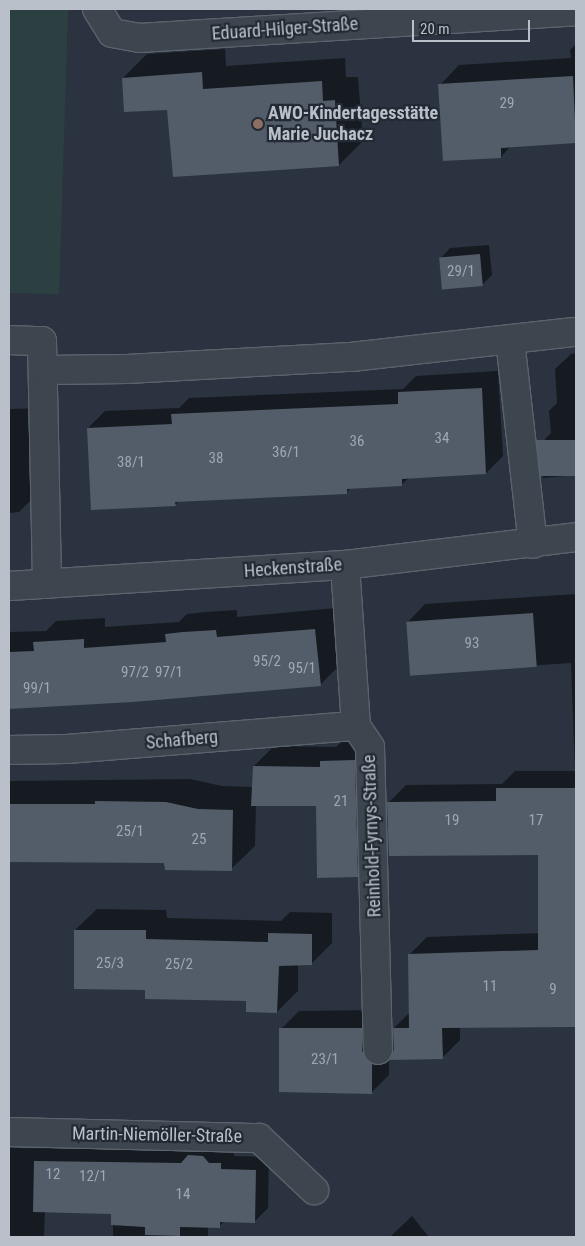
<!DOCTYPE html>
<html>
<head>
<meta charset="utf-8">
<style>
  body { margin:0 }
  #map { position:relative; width:585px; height:1246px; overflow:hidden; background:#2a333f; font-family:"Roboto Condensed",sans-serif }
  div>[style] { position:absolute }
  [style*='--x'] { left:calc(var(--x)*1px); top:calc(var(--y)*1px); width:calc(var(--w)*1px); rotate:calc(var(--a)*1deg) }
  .green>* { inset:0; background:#2d4041 }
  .shadow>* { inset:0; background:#0007 }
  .building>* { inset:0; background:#535c69; transform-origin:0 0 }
  .roads { filter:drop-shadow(1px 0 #5b636c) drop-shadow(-1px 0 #5b636c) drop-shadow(0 1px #5b636c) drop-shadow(0 -1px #5b636c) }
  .minor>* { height:28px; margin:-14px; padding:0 14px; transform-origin:14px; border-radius:14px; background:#3d454f }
  .dots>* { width:14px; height:14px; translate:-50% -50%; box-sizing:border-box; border:2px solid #222a34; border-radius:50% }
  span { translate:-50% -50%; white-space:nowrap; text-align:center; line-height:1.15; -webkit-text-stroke:4.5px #222a34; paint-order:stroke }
  .number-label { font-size:15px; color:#a0a7b1 }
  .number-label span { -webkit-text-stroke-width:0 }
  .street-label { font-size:18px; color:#bac0c9 }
  .poi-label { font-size:18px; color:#bac0c9; font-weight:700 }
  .left { translate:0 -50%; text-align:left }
  .frame { position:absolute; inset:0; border:10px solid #bac0c9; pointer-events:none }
  .scale { position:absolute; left:412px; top:20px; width:118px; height:22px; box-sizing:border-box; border:2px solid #bac0c9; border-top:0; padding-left:6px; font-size:15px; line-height:18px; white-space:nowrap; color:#bac0c9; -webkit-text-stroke:4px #222a34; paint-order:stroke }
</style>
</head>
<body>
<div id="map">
  <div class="green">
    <i style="clip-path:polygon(9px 9px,68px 9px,59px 294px,9px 293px)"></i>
  </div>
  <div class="shadow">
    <i style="clip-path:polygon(576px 44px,576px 142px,511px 146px,501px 157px,440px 85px,459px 65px,571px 58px,570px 50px)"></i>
    <i style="clip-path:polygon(225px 49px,226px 66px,345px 58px,346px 77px,358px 77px,363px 141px,339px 165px,169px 108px,123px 78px,147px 54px)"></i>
    <i style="clip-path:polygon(489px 245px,492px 275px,482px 285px,441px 258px,450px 248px)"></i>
    <i style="clip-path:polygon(576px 353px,576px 475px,543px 478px,539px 445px,551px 433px,549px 411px,557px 403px,555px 369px,571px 354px)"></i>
    <i style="clip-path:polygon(498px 371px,503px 456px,486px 473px,409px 478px,402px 484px,352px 487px,347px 492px,179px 501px,175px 505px,88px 428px,105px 411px,179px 408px,189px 398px,403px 389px,416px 376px)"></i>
    <i style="clip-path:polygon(46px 408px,47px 484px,19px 512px,9px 513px,9px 409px)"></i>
    <i style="clip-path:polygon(576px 594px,576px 1026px,460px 1027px,460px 1040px,442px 1058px,395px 1050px,394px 1028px,410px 1012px,409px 955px,427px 937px,540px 933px,539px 854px,388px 803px,406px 785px,502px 784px,515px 771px,575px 771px,571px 663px,411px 674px,408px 622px,425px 604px)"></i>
    <i style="clip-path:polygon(336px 608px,341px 664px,320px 685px,133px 701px,9px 707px,9px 632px,46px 631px,56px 621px,105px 618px,105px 627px,179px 622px,187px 614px,205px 612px,237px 610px,237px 617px)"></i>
    <i style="clip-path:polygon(374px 741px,377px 856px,357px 876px,317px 804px,256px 804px,255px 846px,231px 869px,166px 862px,9px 860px,9px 781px,190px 779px,222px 786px,253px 787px,254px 766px,274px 746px,336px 747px,341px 742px)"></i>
    <i style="clip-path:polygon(97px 909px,166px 910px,167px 918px,281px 921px,290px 912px,332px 913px,332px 943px,311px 964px,298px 964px,298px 991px,277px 1012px,248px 1000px,146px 989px,75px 930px)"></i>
    <i style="clip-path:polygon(379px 1010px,389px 1046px,389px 1075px,371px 1093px,281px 1029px,299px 1011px)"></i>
    <i style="clip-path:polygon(9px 1148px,234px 1150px,234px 1156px,269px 1157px,268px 1208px,255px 1221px,225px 1221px,219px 1226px,208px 1226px,208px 1237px,113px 1237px,113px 1213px,45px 1211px,44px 1237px,9px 1237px)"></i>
    <i style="clip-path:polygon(412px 1216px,429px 1237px,390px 1237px)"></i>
  </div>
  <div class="building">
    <i style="clip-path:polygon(202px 72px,203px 89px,322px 81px,323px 101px,335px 100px,339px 166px,173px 177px,167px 110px,124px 112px,122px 78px)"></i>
    <i style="clip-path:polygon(573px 76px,576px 143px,501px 148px,501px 158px,443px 161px,438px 84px)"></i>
    <i style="left:480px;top:254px;width:32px;height:41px;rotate:85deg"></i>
    <i style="clip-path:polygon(482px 388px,486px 474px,402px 479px,402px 486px,347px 489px,347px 494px,175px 502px,176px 506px,91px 510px,87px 428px,172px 424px,171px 414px,398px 404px,398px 392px)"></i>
    <i style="left:576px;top:440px;width:36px;height:39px;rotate:90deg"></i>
    <i style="left:533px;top:613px;width:54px;height:127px;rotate:86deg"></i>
    <i style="clip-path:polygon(315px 629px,321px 686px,133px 702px,9px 709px,9px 652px,34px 651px,33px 642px,84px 639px,84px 648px,166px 642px,165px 634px,183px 632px,216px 630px,217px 637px)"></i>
    <i style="clip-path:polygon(355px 760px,358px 877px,317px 878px,316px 806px,251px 806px,253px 766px,320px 767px,320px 761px)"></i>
    <i style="clip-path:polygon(496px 788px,576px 788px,576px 1027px,442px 1028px,443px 1059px,390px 1060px,394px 1050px,393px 1028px,409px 1028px,408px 954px,538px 950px,538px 855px,389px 856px,387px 802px,496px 801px)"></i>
    <i style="clip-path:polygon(95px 801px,166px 802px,198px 809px,233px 810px,232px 871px,165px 870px,164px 863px,9px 862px,9px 804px,95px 804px)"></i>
    <i style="clip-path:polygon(74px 930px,146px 930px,146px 939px,268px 942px,268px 933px,312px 934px,312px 965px,279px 966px,277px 1013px,246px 1012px,246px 1001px,145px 999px,145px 990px,74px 989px)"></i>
    <i style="clip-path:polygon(279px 1028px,362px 1028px,362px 1051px,372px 1064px,372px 1094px,279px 1092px)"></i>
    <i style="clip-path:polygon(188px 1155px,203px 1156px,209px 1163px,221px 1163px,221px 1169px,256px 1170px,255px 1223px,220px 1222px,220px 1228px,180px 1227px,180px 1236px,145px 1235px,145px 1227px,111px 1225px,111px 1214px,33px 1212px,34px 1161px,181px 1163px)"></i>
  </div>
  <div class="roads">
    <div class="minor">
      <i style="--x:97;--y:9;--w:28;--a:58"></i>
      <i style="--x:112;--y:33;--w:27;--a:10"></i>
      <i style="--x:139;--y:38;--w:438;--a:-3.5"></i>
      <i style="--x:9;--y:340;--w:33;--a:2"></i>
      <i style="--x:42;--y:341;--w:243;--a:88.8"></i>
      <i style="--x:510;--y:340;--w:205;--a:83.6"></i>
      <i style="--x:44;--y:370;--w:83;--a:-0.7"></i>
      <i style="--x:127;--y:369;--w:224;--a:-3.1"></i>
      <i style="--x:351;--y:357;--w:225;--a:-6.4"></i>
      <i style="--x:345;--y:565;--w:161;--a:86.1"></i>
      <i style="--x:356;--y:726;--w:25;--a:56"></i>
      <i style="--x:370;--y:747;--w:303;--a:88.5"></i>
      <i style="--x:9;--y:586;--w:337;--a:-3.6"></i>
      <i style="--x:345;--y:565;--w:233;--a:-6.9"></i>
      <i style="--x:9;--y:750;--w:58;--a:-1"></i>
      <i style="--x:67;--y:749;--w:290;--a:-4.6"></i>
      <i style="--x:9;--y:1132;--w:250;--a:1.4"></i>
      <i style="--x:259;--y:1138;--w:76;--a:43.4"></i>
    </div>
  </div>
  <div class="dots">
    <i style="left:258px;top:124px;background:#8d6e63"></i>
  </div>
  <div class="number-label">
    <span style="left:507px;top:104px">29</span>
    <span style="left:461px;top:272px">29/1</span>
    <span style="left:442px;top:439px">34</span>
    <span style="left:357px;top:442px">36</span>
    <span style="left:286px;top:453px">36/1</span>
    <span style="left:216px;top:459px">38</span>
    <span style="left:131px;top:463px">38/1</span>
    <span style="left:472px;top:644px">93</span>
    <span style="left:267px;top:662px">95/2</span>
    <span style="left:302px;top:669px">95/1</span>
    <span style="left:135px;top:673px">97/2</span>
    <span style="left:169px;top:673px">97/1</span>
    <span style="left:37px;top:689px">99/1</span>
    <span style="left:341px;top:802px">21</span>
    <span style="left:452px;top:821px">19</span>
    <span style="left:536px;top:821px">17</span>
    <span style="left:130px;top:832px">25/1</span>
    <span style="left:199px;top:840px">25</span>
    <span style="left:110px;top:964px">25/3</span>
    <span style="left:179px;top:965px">25/2</span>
    <span style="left:490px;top:987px">11</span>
    <span style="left:553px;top:990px">9</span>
    <span style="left:325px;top:1060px">23/1</span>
    <span style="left:53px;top:1175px">12</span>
    <span style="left:93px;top:1177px">12/1</span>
    <span style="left:183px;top:1195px">14</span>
  </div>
  <div class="street-label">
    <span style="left:285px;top:29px;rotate:-4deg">Eduard-Hilger-Straße</span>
    <span style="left:293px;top:568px;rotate:-4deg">Heckenstraße</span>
    <span style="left:182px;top:740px;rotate:-5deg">Schafberg</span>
    <span style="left:372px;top:836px;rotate:-92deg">Reinhold-Fyrnys-Straße</span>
    <span style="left:157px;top:1135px;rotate:1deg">Martin-Niemöller-Straße</span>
  </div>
  <div class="poi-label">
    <span class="left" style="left:268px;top:124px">AWO-Kindertagesstätte<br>Marie Juchacz</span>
  </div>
  <div class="frame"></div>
  <div class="scale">20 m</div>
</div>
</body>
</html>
